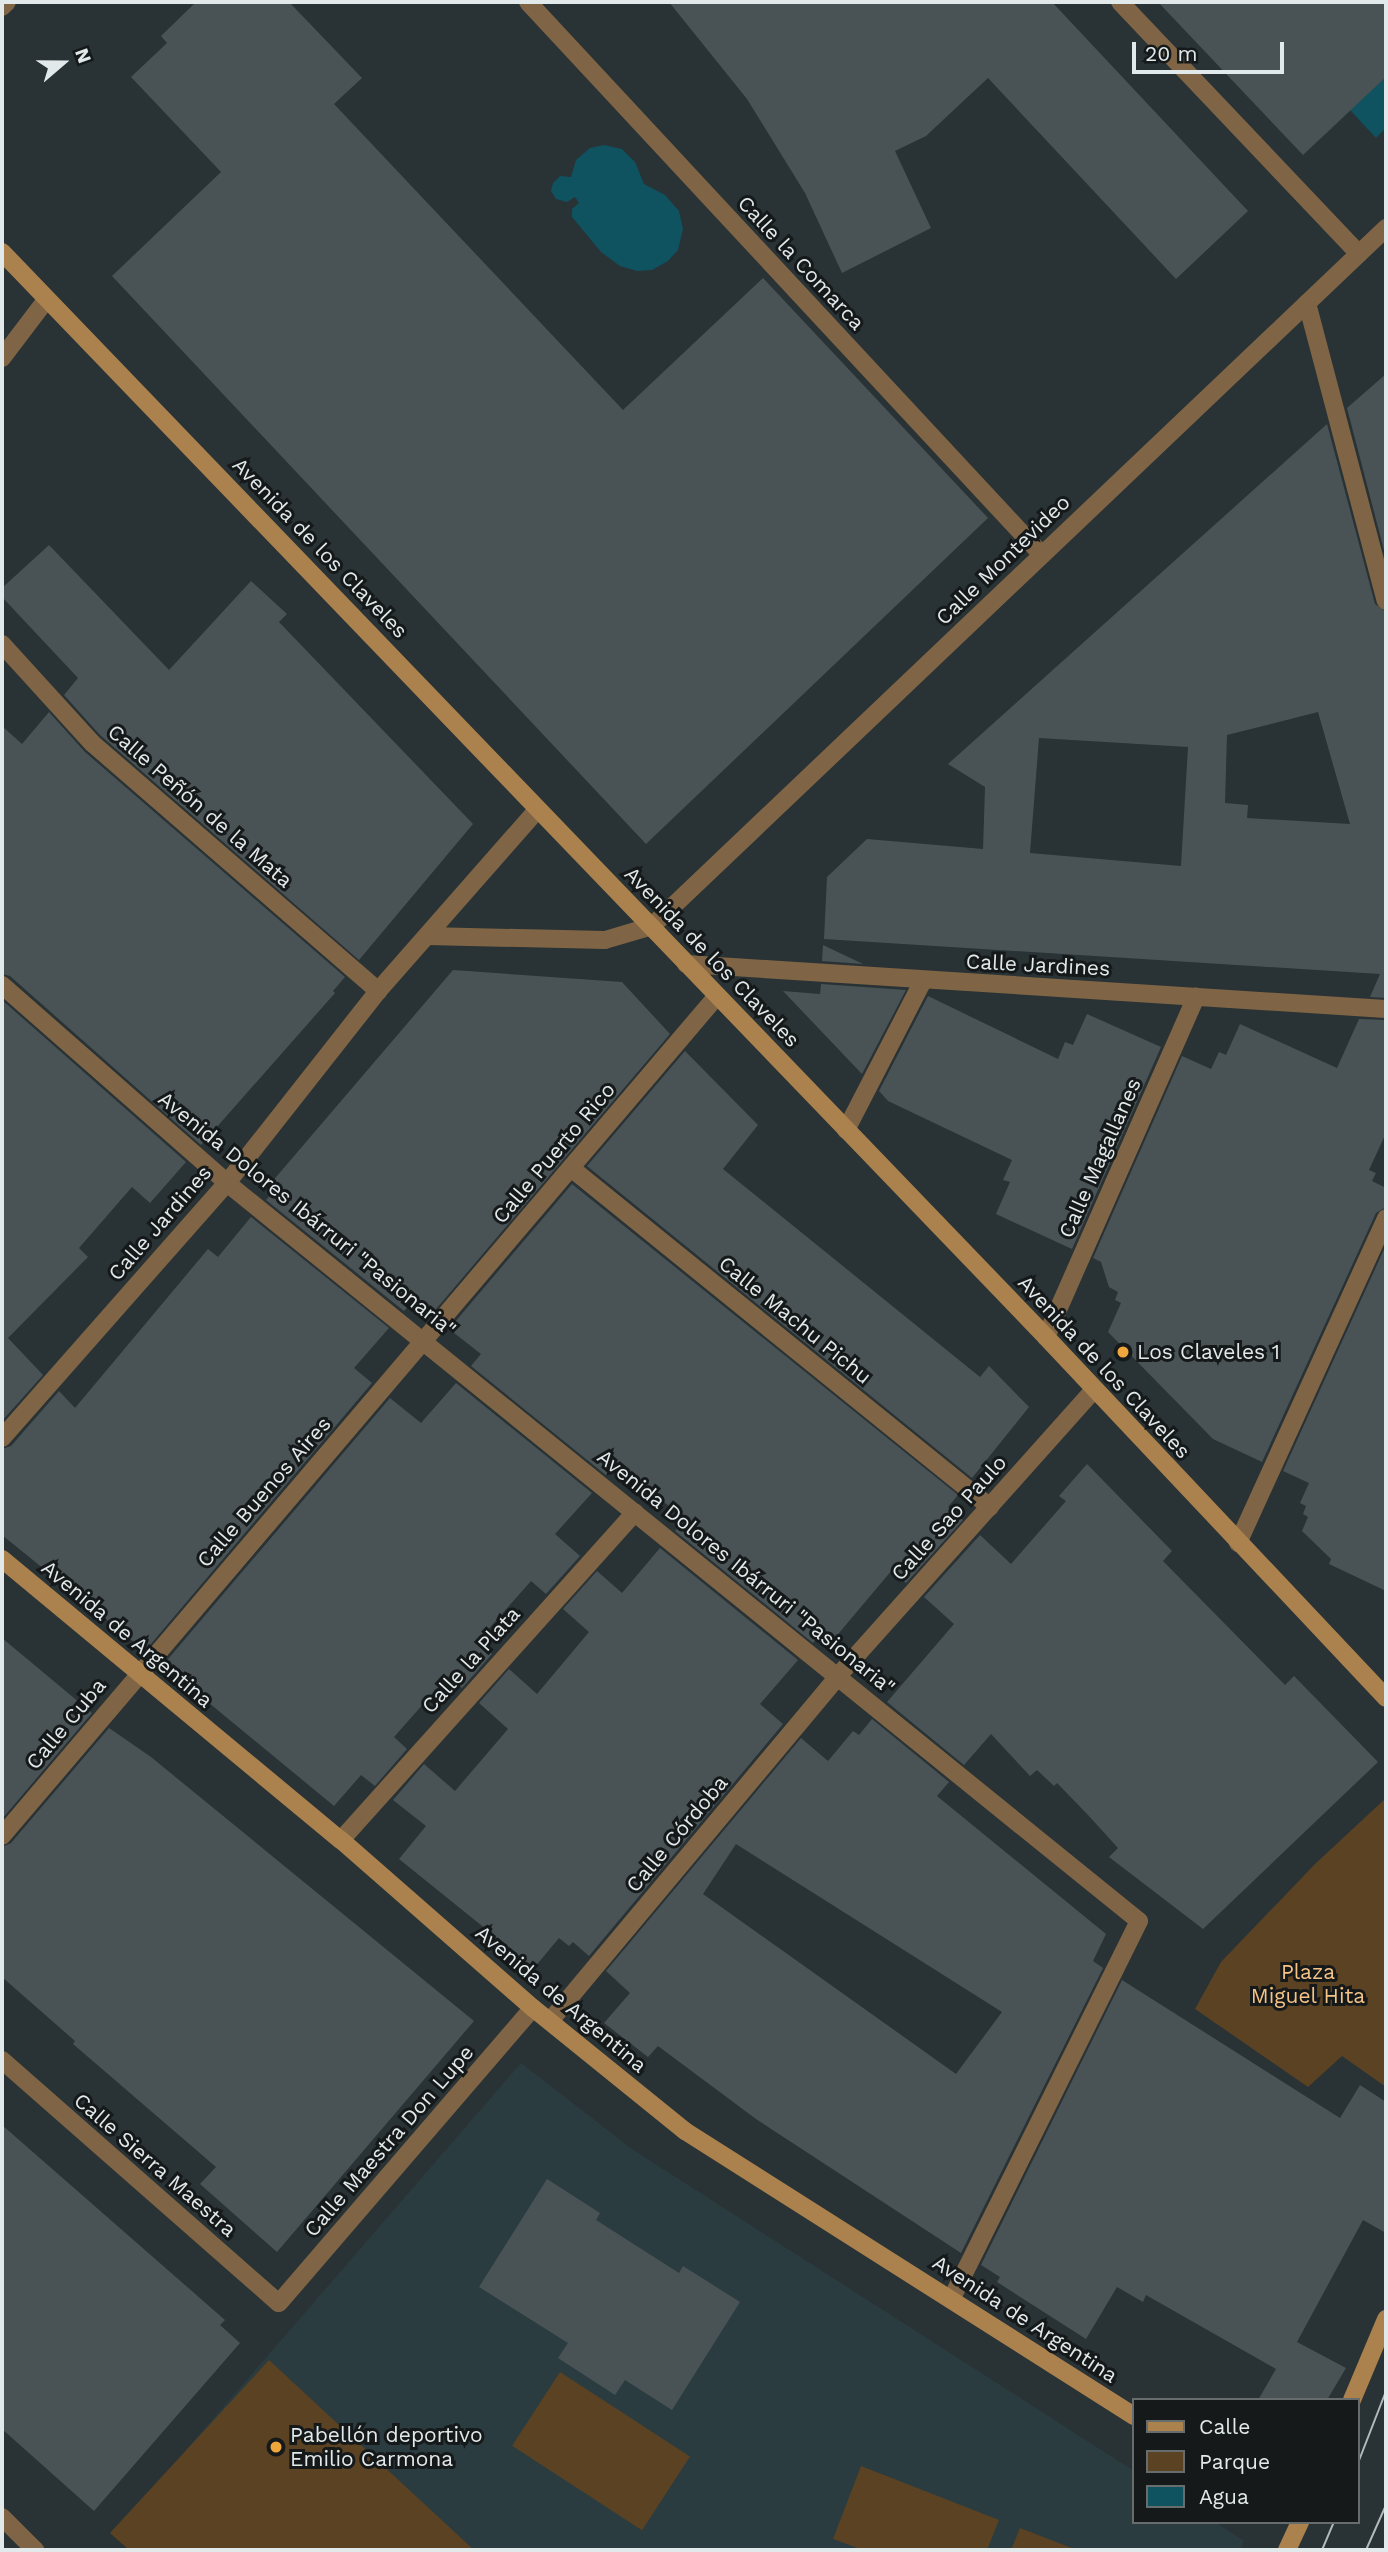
<!DOCTYPE html>
<html>
<head>
<meta charset="utf-8">
<style>
  body { margin:0 }
  #map { position:relative; width:1388px; height:2552px; overflow:hidden; background:#293235; font-family:"Work Sans",sans-serif }
  div>[style] { position:absolute }
  [style*='--x'] { left:calc(var(--x)*1px); top:calc(var(--y)*1px); width:calc(var(--w)*1px); rotate:calc(var(--a)*1deg) }
  .built>* { inset:0; background:#2a3c40 }
  .green>* { inset:0; background:#5a4223; transform-origin:0 0 }
  .water>* { inset:0; background:#0f5260 }
  .building>* { inset:0; background:#495356 }
  .street>* { height:18px; margin:-9px; padding:0 9px; transform-origin:9px; border-radius:9px; background:#7f6545 }
  .secondary>* { height:18px; margin:-9px; padding:0 9px; transform-origin:9px; border-radius:9px; background:#ab824d }
  .tram>* { height:2px; margin:-1px; padding:0 1px; transform-origin:1px; border-radius:1px; background:#b2babc }
  .dots>* { width:19px; height:19px; translate:-50% -50%; box-sizing:border-box; border:4px solid #15191a; border-radius:50% }
  span { translate:-50% -50%; white-space:nowrap; text-align:center; line-height:1.15; -webkit-text-stroke:6px #15191a; paint-order:stroke }
  .street-label { font-size:21px; color:#e2e9ea }
  .poi-label { font-size:21px; color:#e2e9ea }
  .left { translate:0 -50%; text-align:left }
  .park-label { font-size:21px; color:#f4c385 }
  .frame { position:absolute; inset:0; border:4px solid #e2e9ea; pointer-events:none }
  .legend { position:absolute; left:1132px; top:2398px; width:228px; height:126px; box-sizing:border-box; background:#15191a; border:2px solid #676c6d; margin:0; padding:9px 12px; list-style:none; font-size:21px; color:#e2e9ea }
  .legend li { display:flex; align-items:center; gap:14px; height:35px }
  .legend b { width:35px; border:2px solid #676c6d }
  .north { position:absolute; left:28px; top:28px; width:70px; height:70px; -webkit-text-stroke:5px #15191a; paint-order:stroke; rotate:70deg; font-size:19px; font-weight:700; line-height:28px; text-align:center; color:#e2e9ea }
  .north::after { content:''; display:block; margin:auto; width:24px; height:32px; background:#e2e9ea; clip-path:polygon(50% 0,100% 100%,50% 72%,0 100%) }
  .scale { position:absolute; left:1132px; top:42px; width:152px; height:32px; box-sizing:border-box; border:4px solid #e2e9ea; border-top:0; padding-left:9px; font-size:21px; line-height:24px; white-space:nowrap; color:#e2e9ea; -webkit-text-stroke:5px #15191a; paint-order:stroke }
</style>
</head>
<body>
<div id="map">
  <div class="built">
    <i style="clip-path:polygon(521px 2063px,632px 2149px,1134px 2471px,1134px 2522px,1215px 2522px,1244px 2541px,1241px 2550px,126px 2550px,200px 2462px,186px 2450px)"></i>
  </div>
  <div class="green">
    <i style="clip-path:polygon(1386px 1798px,1386px 2087px,1342px 2056px,1308px 2087px,1195px 2009px,1221px 1962px,1315px 1864px)"></i>
    <i style="clip-path:polygon(269px 2360px,474px 2550px,129px 2550px,110px 2533px)"></i>
    <i style="left:560px;top:2372px;width:155px;height:88px;rotate:33deg"></i>
    <i style="clip-path:polygon(861px 2466px,999px 2520px,987px 2550px,863px 2550px,833px 2539px)"></i>
    <i style="clip-path:polygon(1020px 2528px,1077px 2550px,1011px 2550px)"></i>
  </div>
  <div class="water">
    <i style="clip-path:polygon(1386px 77px,1386px 128px,1376px 138px,1350px 110px)"></i>
    <i style="clip-path:polygon(604px 145px,622px 149px,635px 162px,644px 184px,665px 195px,679px 211px,683px 229px,678px 250px,668px 261px,652px 270px,637px 271px,620px 266px,601px 252px,572px 217px,572px 209px,579px 203px,575px 197px,567px 202px,556px 199px,551px 191px,553px 183px,560px 176px,571px 177px,576px 160px,590px 148px)"></i>
  </div>
  <div class="building">
    <i style="clip-path:polygon(196px 2px,289px 2px,362px 78px,334px 104px,623px 410px,763px 278px,988px 518px,646px 844px,112px 276px,221px 172px,131px 77px,167px 43px,161px 36px)"></i>
    <i style="clip-path:polygon(669px 2px,1052px 2px,1248px 211px,1176px 279px,988px 78px,926px 136px,895px 151px,931px 228px,842px 273px,805px 193px,747px 99px)"></i>
    <i style="clip-path:polygon(1158px 2px,1386px 2px,1386px 77px,1303px 155px)"></i>
    <i style="clip-path:polygon(1386px 374px,1386px 558px,1347px 408px)"></i>
    <i style="clip-path:polygon(evenodd,1327px 424px,1375px 604px,1386px 612px,1386px 998px,1370px 997px,1380px 974px,824px 939px,827px 877px,867px 839px,983px 849px,985px 787px,948px 764px,1327px 424px,1318px 712px,1350px 824px,1247px 818px,1248px 805px,1225px 803px,1227px 735px,1318px 712px,1327px 424px,1039px 738px,1188px 747px,1181px 866px,1030px 853px,1039px 738px)"></i>
    <i style="clip-path:polygon(49px 545px,169px 670px,251px 581px,287px 614px,279px 622px,473px 824px,359px 960px,100px 735px,64px 695px,78px 678px,2px 597px,2px 588px)"></i>
    <i style="clip-path:polygon(49px 712px,85px 752px,345px 977px,333px 991px,335px 993px,201px 1145px,10px 976px,2px 974px,2px 726px,22px 744px)"></i>
    <i style="clip-path:polygon(823px 945px,863px 964px,822px 961px)"></i>
    <i style="clip-path:polygon(453px 970px,622px 982px,670px 1034px,431px 1315px,413px 1301px,404px 1311px,266px 1200px,277px 1188px,271px 1183px)"></i>
    <i style="clip-path:polygon(821px 984px,906px 990px,862px 1074px,783px 991px,820px 994px)"></i>
    <i style="clip-path:polygon(928px 996px,1058px 1059px,1065px 1042px,1073px 1045px,1087px 1014px,1161px 1047px,1072px 1249px,996px 1214px,1010px 1182px,1003px 1180px,1012px 1160px,888px 1101px,879px 1091px)"></i>
    <i style="clip-path:polygon(2px 1000px,186px 1162px,150px 1203px,132px 1187px,79px 1248px,88px 1257px,8px 1338px,43px 1375px,2px 1421px)"></i>
    <i style="clip-path:polygon(1359px 1019px,1386px 1020px,1386px 1133px,1369px 1170px,1376px 1173px,1372px 1181px,1386px 1188px,1386px 1207px,1376px 1213px,1262px 1462px,1213px 1439px,1108px 1332px,1121px 1303px,1115px 1300px,1118px 1292px,1109px 1287px,1101px 1262px,1093px 1258px,1182px 1056px,1211px 1069px,1219px 1052px,1226px 1055px,1240px 1024px,1337px 1068px)"></i>
    <i style="clip-path:polygon(685px 1051px,758px 1125px,723px 1169px,980px 1377px,989px 1366px,1029px 1407px,972px 1478px,587px 1166px)"></i>
    <i style="clip-path:polygon(572px 1184px,958px 1495px,948px 1507px,963px 1520px,906px 1583px,892px 1570px,834px 1639px,823px 1631px,813px 1643px,675px 1531px,685px 1519px,617px 1464px,607px 1476px,471px 1366px,481px 1354px,449px 1329px)"></i>
    <i style="clip-path:polygon(251px 1217px,389px 1328px,354px 1368px,372px 1383px,145px 1651px,2px 1535px,2px 1449px,11px 1446px,59px 1391px,75px 1408px,208px 1249px,218px 1257px)"></i>
    <i style="clip-path:polygon(1386px 1245px,1386px 1591px,1329px 1564px,1331px 1559px,1302px 1531px,1308px 1517px,1303px 1514px,1306px 1506px,1300px 1503px,1309px 1483px,1283px 1471px)"></i>
    <i style="clip-path:polygon(456px 1383px,592px 1493px,555px 1534px,580px 1556px,546px 1594px,531px 1581px,478px 1641px,492px 1654px,462px 1688px,448px 1676px,394px 1737px,407px 1749px,375px 1786px,361px 1775px,334px 1806px,163px 1665px,390px 1398px,421px 1423px)"></i>
    <i style="clip-path:polygon(1087px 1464px,1172px 1551px,1163px 1561px,1285px 1685px,1294px 1676px,1378px 1762px,1203px 1929px,1109px 1857px,1118px 1848px,1088px 1815px,1057px 1783px,1054px 1786px,1037px 1770px,1030px 1776px,991px 1734px,964px 1765px,887px 1702px,954px 1624px,924px 1597px,980px 1535px,1011px 1564px,1066px 1501px,1059px 1496px)"></i>
    <i style="clip-path:polygon(660px 1548px,798px 1660px,760px 1704px,783px 1724px,589px 1956px,573px 1942px,569px 1946px,559px 1938px,534px 1968px,399px 1859px,426px 1826px,393px 1800px,424px 1764px,455px 1791px,508px 1729px,479px 1703px,509px 1669px,537px 1694px,589px 1632px,563px 1609px,597px 1571px,622px 1593px)"></i>
    <i style="clip-path:polygon(2px 1638px,92px 1713px,2px 1819px)"></i>
    <i style="clip-path:polygon(evenodd,872px 1719px,949px 1782px,937px 1796px,1106px 1934px,1093px 1961px,1103px 1968px,961px 2253px,756px 2119px,658px 2046px,648px 2057px,604px 2023px,630px 1993px,606px 1971px,801px 1738px,828px 1761px,853px 1731px,859px 1735px,872px 1719px,736px 1844px,1002px 2012px,956px 2074px,703px 1894px,736px 1844px)"></i>
    <i style="clip-path:polygon(109px 1728px,151px 1757px,474px 2021px,277px 2252px,200px 2184px,216px 2167px,73px 2044px,75px 2041px,2px 1977px,2px 1847px,11px 1843px)"></i>
    <i style="clip-path:polygon(1122px 1980px,1340px 2118px,1360px 2085px,1386px 2102px,1386px 2233px,1363px 2220px,1297px 2342px,1346px 2368px,1327px 2400px,1258px 2400px,1276px 2369px,1146px 2295px,1143px 2302px,1117px 2287px,1086px 2339px,997px 2282px,1000px 2277px,981px 2265px)"></i>
    <i style="clip-path:polygon(2px 2125px,225px 2320px,220px 2325px,240px 2343px,94px 2511px,2px 2429px)"></i>
    <i style="clip-path:polygon(547px 2179px,600px 2213px,596px 2220px,679px 2273px,683px 2266px,740px 2302px,672px 2410px,625px 2380px,615px 2395px,558px 2358px,568px 2343px,479px 2287px)"></i>
  </div>
  <div class="street">
    <i style="--x:528;--y:2;--w:755;--a:47.09"></i>
    <i style="--x:1120;--y:2;--w:347;--a:46.5"></i>
    <i style="--x:2;--y:7;--w:7;--a:-45"></i>
    <i style="--x:1307;--y:303;--w:308;--a:75.2"></i>
    <i style="--x:2;--y:358;--w:73;--a:-52.8"></i>
    <i style="--x:2;--y:644;--w:134;--a:47.7"></i>
    <i style="--x:92;--y:743;--w:379;--a:40.9"></i>
    <i style="--x:427;--y:936;--w:178;--a:1.3"></i>
    <i style="--x:605;--y:940;--w:49;--a:-16.6"></i>
    <i style="--x:652;--y:926;--w:1013;--a:-43.56"></i>
    <i style="--x:686;--y:964;--w:701;--a:3.68"></i>
    <i style="--x:2;--y:985;--w:300;--a:41.3"></i>
    <i style="--x:227;--y:1183;--w:1173;--a:38.98"></i>
    <i style="--x:1139;--y:1921;--w:422;--a:116.4"></i>
    <i style="--x:846;--y:1130;--w:168;--a:-62.7"></i>
    <i style="--x:571;--y:1168;--w:539;--a:38.98"></i>
    <i style="--x:1046;--y:1337;--w:372;--a:-66.2"></i>
    <i style="--x:2;--y:1438;--w:340;--a:-48.6"></i>
    <i style="--x:227;--y:1183;--w:244;--a:-51.8"></i>
    <i style="--x:378;--y:991;--w:242;--a:-48.7"></i>
    <i style="--x:1238;--y:1543;--w:357;--a:-65.5"></i>
    <i style="--x:2;--y:1836;--w:1103;--a:-49.6"></i>
    <i style="--x:341;--y:1840;--w:440;--a:-48.1"></i>
    <i style="--x:550;--y:2021;--w:449;--a:-50.1"></i>
    <i style="--x:838;--y:1676;--w:384;--a:-48.2"></i>
    <i style="--x:2;--y:2060;--w:368;--a:41.3"></i>
    <i style="--x:279;--y:2303;--w:389;--a:-49.3"></i>
    <i style="--x:2;--y:2517;--w:47;--a:45"></i>
  </div>
  <div class="secondary">
    <i style="--x:2;--y:252;--w:1506;--a:46.1"></i>
    <i style="--x:1046;--y:1337;--w:496;--a:46.7"></i>
    <i style="--x:2;--y:1559;--w:440;--a:39.7"></i>
    <i style="--x:341;--y:1840;--w:255;--a:41.2"></i>
    <i style="--x:533;--y:2008;--w:196;--a:39"></i>
    <i style="--x:685;--y:2131;--w:532;--a:32.41"></i>
    <i style="--x:1352;--y:2400;--w:88;--a:-67.2"></i>
    <i style="--x:1287;--y:2550;--w:31;--a:-65"></i>
  </div>
  <div class="tram">
    <i style="--x:1358;--y:2463;--w:77;--a:-68.7"></i>
    <i style="--x:1322;--y:2550;--w:30;--a:-67"></i>
    <i style="--x:1366;--y:2550;--w:49;--a:-66"></i>
  </div>
  <div class="dots">
    <i style="left:1123px;top:1352px;background:#efa73d"></i>
    <i style="left:276px;top:2447px;background:#efa73d"></i>
  </div>
  <div class="street-label">
    <span style="left:801px;top:263px;rotate:47deg">Calle la Comarca</span>
    <span style="left:320px;top:548px;rotate:46deg">Avenida de los Claveles</span>
    <span style="left:1003px;top:560px;rotate:-44deg">Calle Montevideo</span>
    <span style="left:200px;top:806px;rotate:41deg">Calle Peñón de la Mata</span>
    <span style="left:712px;top:957px;rotate:46deg">Avenida de los Claveles</span>
    <span style="left:1038px;top:965px;rotate:3deg">Calle Jardines</span>
    <span style="left:554px;top:1153px;rotate:-50deg">Calle Puerto Rico</span>
    <span style="left:1100px;top:1158px;rotate:-66deg">Calle Magallanes</span>
    <span style="left:307px;top:1214px;rotate:39deg">Avenida Dolores Ibárruri "Pasionaria"</span>
    <span style="left:160px;top:1223px;rotate:-49deg">Calle Jardines</span>
    <span style="left:795px;top:1320px;rotate:39deg">Calle Machu Pichu</span>
    <span style="left:1104px;top:1367px;rotate:47deg">Avenida de los Claveles</span>
    <span style="left:264px;top:1492px;rotate:-49deg">Calle Buenos Aires</span>
    <span style="left:949px;top:1518px;rotate:-48deg">Calle Sao Paulo</span>
    <span style="left:746px;top:1572px;rotate:39deg">Avenida Dolores Ibárruri "Pasionaria"</span>
    <span style="left:127px;top:1634px;rotate:40deg">Avenida de Argentina</span>
    <span style="left:471px;top:1660px;rotate:-48deg">Calle la Plata</span>
    <span style="left:66px;top:1724px;rotate:-50deg">Calle Cuba</span>
    <span style="left:677px;top:1834px;rotate:-50deg">Calle Córdoba</span>
    <span style="left:561px;top:1999px;rotate:40deg">Avenida de Argentina</span>
    <span style="left:389px;top:2141px;rotate:-49deg">Calle Maestra Don Lupe</span>
    <span style="left:155px;top:2165px;rotate:41deg">Calle Sierra Maestra</span>
    <span style="left:1025px;top:2319px;rotate:33deg">Avenida de Argentina</span>
  </div>
  <div class="poi-label">
    <span class="left" style="left:1137px;top:1352px">Los Claveles 1</span>
    <span class="left" style="left:290px;top:2447px">Pabellón deportivo<br>Emilio Carmona</span>
  </div>
  <div class="park-label">
    <span style="left:1308px;top:1984px">Plaza<br>Miguel Hita</span>
  </div>
  <div class="frame"></div>
  <ul class="legend">
  <li><b style="height:9px;background:#ab824d"></b>Calle</li>
  <li><b style="height:19px;background:#5a4223"></b>Parque</li>
  <li><b style="height:19px;background:#0f5260"></b>Agua</li>
  </ul>
  <div class="north">N</div>
  <div class="scale">20 m</div>
</div>
</body>
</html>
